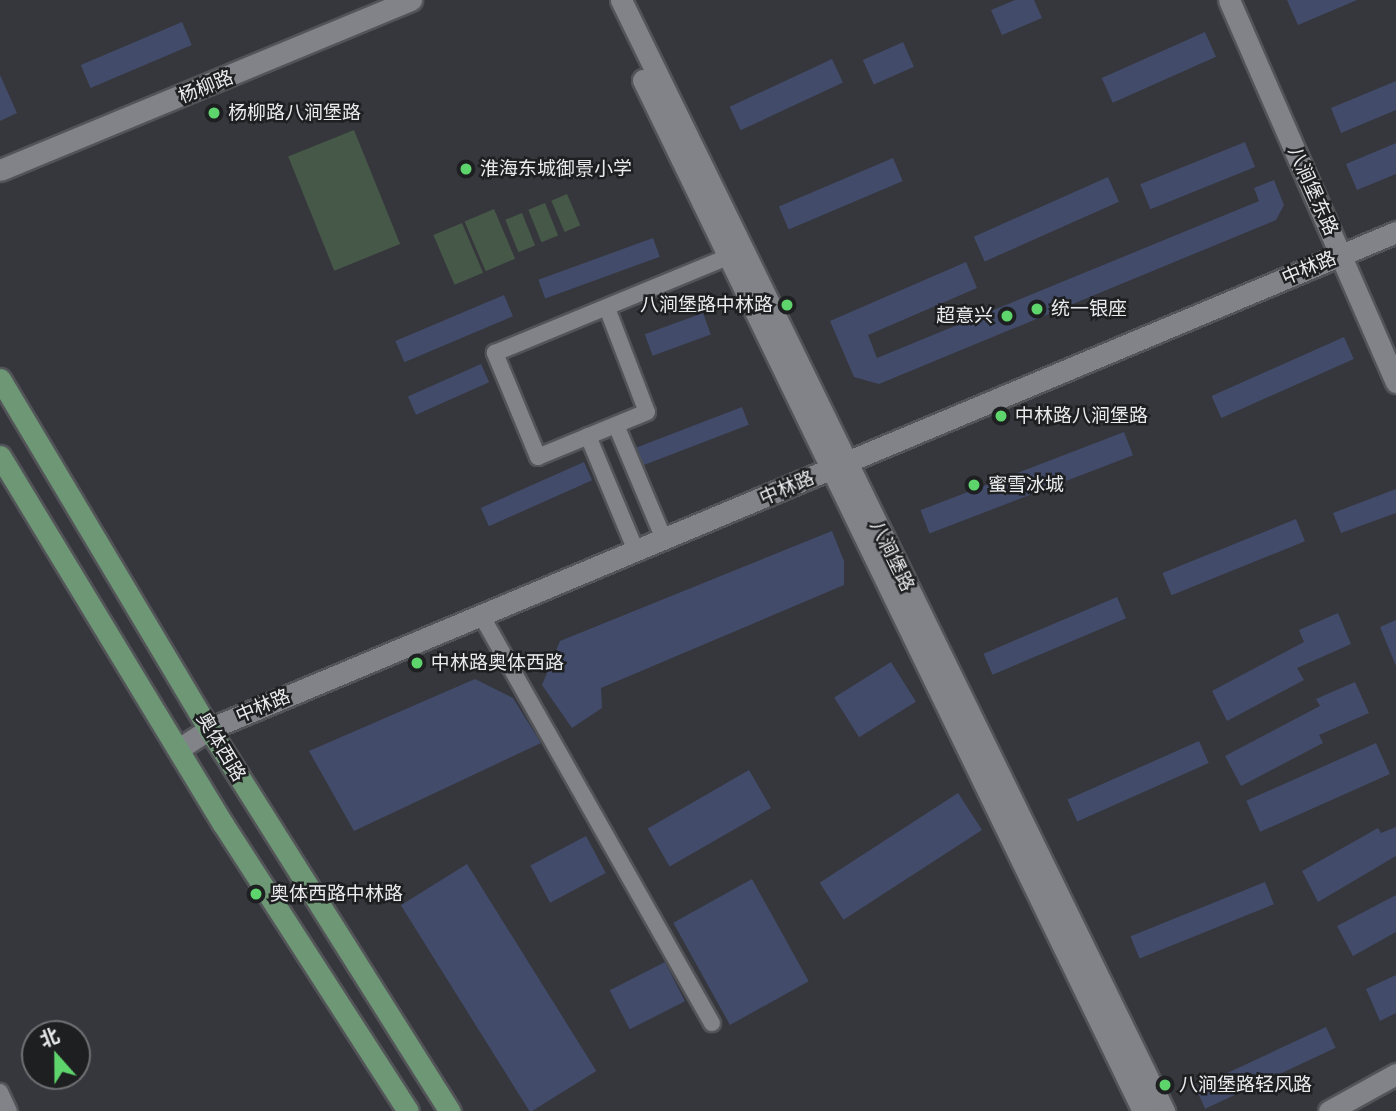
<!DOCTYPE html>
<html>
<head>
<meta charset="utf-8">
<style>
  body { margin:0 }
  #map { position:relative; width:1396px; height:1111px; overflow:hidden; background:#36373d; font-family:"Archivo Narrow","Noto Sans SC",sans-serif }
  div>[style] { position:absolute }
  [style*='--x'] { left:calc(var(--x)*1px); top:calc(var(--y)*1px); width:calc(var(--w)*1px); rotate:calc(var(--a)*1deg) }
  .green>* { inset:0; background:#465847; transform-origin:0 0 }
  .building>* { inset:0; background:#424b69; transform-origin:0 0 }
  .roads { filter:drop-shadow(2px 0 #525458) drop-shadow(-2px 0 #525458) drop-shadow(0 2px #525458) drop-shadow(0 -2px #525458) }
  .street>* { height:16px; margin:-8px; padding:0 8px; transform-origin:8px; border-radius:8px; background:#818389 }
  .secondary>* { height:21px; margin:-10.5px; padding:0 10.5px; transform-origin:10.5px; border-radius:10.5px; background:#818389 }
  .primary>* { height:21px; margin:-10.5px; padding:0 10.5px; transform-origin:10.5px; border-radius:10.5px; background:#6e9775 }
  .dots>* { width:19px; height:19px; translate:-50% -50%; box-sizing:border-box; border:4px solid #1e1f21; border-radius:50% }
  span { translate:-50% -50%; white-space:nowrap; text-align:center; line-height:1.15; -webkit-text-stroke:5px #1e1f21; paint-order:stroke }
  .street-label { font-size:19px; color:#e9eaed }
  .poi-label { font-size:19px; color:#e9eaed }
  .left { translate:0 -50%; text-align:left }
  .right { translate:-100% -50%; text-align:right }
  .north { position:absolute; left:21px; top:1020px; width:70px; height:70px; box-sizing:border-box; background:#1e1f21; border:2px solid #6f7073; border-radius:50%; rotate:339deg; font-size:19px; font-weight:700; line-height:28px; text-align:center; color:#e9eaed }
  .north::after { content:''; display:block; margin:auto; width:24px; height:32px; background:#5ed56c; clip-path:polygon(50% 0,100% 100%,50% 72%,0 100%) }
</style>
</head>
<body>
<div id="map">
  <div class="green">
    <i style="left:354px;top:130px;width:123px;height:71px;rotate:68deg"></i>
    <i style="left:567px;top:194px;width:34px;height:17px;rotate:67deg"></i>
    <i style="left:545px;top:203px;width:35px;height:18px;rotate:68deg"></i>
    <i style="left:494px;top:209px;width:54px;height:32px;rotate:67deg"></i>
    <i style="left:522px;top:213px;width:35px;height:18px;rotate:68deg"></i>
    <i style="left:462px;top:223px;width:54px;height:31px;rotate:67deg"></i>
  </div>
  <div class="building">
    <i style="clip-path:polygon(1015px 0,1034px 0,1042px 18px,1002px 35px,991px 10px)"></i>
    <i style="clip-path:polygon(1287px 0,1357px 0,1298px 25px)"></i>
    <i style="left:182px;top:22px;width:25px;height:110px;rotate:67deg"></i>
    <i style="left:1205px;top:32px;width:27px;height:113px;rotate:66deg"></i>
    <i style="left:903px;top:42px;width:27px;height:44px;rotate:66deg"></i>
    <i style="left:832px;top:59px;width:26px;height:113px;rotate:65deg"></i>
    <i style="clip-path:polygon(0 75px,17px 113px,0 121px)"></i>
    <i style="clip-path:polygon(1396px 81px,1396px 110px,1341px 133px,1331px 108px)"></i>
    <i style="left:1245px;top:142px;width:27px;height:113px;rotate:68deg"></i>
    <i style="clip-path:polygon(1396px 143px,1396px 174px,1357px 190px,1346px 164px)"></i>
    <i style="left:893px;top:158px;width:25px;height:124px;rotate:67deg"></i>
    <i style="left:1108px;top:177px;width:27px;height:147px;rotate:66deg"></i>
    <i style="clip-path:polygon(1274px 180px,1284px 205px,1276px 220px,879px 384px,854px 377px,830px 321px,966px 262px,977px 288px,868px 335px,877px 358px,1259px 201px,1254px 188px)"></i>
    <i style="left:653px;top:238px;width:20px;height:122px;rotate:70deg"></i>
    <i style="left:504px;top:295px;width:23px;height:118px;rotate:67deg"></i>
    <i style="left:703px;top:313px;width:23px;height:62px;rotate:70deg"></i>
    <i style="left:1344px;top:337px;width:24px;height:145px;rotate:66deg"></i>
    <i style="left:481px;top:364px;width:20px;height:80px;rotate:66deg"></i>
    <i style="left:742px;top:407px;width:19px;height:113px;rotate:69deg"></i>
    <i style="left:1124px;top:432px;width:25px;height:218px;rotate:69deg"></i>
    <i style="left:584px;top:462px;width:20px;height:113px;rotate:66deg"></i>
    <i style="clip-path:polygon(1396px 489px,1396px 513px,1341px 533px,1333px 513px)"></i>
    <i style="left:1296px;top:519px;width:24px;height:144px;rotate:68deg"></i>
    <i style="clip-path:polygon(832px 531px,844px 561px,844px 585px,601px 688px,602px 708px,572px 728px,542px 685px,560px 641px)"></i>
    <i style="left:1117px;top:597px;width:23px;height:145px;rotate:67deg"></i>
    <i style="clip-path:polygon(1338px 613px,1351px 644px,1297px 668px,1304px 680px,1227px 721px,1212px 691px,1304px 642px,1299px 630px)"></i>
    <i style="clip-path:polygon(1396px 620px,1396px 666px,1380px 627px)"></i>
    <i style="left:891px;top:662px;width:47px;height:67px;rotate:58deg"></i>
    <i style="clip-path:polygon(475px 679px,513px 698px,541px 743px,354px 831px,309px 751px)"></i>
    <i style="clip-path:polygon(1355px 682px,1369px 713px,1319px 735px,1323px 743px,1241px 786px,1225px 756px,1320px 706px,1316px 699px)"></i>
    <i style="left:1199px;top:741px;width:24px;height:144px;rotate:66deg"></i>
    <i style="left:1376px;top:743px;width:34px;height:142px;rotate:66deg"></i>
    <i style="left:749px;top:770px;width:44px;height:117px;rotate:60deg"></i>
    <i style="left:958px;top:793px;width:44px;height:165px;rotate:57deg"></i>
    <i style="clip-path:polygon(1396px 827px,1396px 856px,1318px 902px,1302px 871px,1378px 828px,1381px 833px)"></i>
    <i style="left:586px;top:836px;width:42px;height:63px;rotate:62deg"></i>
    <i style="left:467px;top:864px;width:244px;height:78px;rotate:58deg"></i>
    <i style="left:752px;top:879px;width:117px;height:90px;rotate:61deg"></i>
    <i style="left:1265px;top:882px;width:24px;height:145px;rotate:68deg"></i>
    <i style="clip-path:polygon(1396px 895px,1396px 932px,1353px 956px,1337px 926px)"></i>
    <i style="left:665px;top:962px;width:44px;height:62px;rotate:63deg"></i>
    <i style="clip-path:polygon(1396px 975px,1396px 1013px,1380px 1021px,1366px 989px)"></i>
    <i style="left:1326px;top:1027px;width:23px;height:144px;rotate:65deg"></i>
  </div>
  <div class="roads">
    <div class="street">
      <i style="--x:607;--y:308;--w:111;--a:69"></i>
      <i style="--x:647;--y:412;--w:118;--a:157.6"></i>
      <i style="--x:538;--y:457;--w:113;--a:-112.5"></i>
      <i style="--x:495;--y:353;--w:252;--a:-22.4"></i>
      <i style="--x:616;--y:425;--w:124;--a:67.2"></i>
      <i style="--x:588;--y:436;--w:125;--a:67.3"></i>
      <i style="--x:481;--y:615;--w:469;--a:60.5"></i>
      <i style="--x:0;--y:1092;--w:21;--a:65"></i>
    </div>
    <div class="secondary">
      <i style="--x:621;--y:0;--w:1237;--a:63.95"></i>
      <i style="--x:1229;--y:0;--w:417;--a:66.4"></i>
      <i style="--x:643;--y:80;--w:1146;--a:64.13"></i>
      <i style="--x:0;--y:170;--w:445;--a:-22.5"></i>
      <i style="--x:180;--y:748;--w:35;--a:-33"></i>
      <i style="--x:209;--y:729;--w:1287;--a:-22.72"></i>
      <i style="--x:1329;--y:1111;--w:77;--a:-28.9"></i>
    </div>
    <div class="primary">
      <i style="--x:0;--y:379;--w:408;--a:59.2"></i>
      <i style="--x:209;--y:729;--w:452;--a:57.8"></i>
      <i style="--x:0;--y:456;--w:430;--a:58.8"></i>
      <i style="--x:223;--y:824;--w:341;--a:57.2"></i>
    </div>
  </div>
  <div class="dots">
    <i style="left:214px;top:113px;background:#5ed56c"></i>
    <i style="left:466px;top:169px;background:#5ed56c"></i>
    <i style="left:787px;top:305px;background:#5ed56c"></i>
    <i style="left:1037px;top:309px;background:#5ed56c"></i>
    <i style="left:1007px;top:316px;background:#5ed56c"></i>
    <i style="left:1001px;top:416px;background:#5ed56c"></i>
    <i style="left:974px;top:485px;background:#5ed56c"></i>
    <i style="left:417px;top:663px;background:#5ed56c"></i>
    <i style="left:256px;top:894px;background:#5ed56c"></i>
    <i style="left:1165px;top:1085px;background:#5ed56c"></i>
  </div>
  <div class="street-label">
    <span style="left:206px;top:87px;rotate:-22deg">杨柳路</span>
    <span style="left:1313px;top:191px;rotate:66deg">八涧堡东路</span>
    <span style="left:1309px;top:268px;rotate:-23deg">中林路</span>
    <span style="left:787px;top:488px;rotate:-23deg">中林路</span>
    <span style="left:892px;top:556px;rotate:64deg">八涧堡路</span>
    <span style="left:263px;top:706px;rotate:-23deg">中林路</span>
    <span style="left:221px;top:747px;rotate:59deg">奥体西路</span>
  </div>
  <div class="poi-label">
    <span class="left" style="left:228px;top:113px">杨柳路八涧堡路</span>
    <span class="left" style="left:480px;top:169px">淮海东城御景小学</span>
    <span class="right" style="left:773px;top:305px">八涧堡路中林路</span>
    <span class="left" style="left:1051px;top:309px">统一银座</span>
    <span class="right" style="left:993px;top:316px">超意兴</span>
    <span class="left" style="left:1015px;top:416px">中林路八涧堡路</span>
    <span class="left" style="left:988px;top:485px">蜜雪冰城</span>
    <span class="left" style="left:431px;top:663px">中林路奥体西路</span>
    <span class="left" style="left:270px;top:894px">奥体西路中林路</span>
    <span class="left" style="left:1179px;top:1085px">八涧堡路轻风路</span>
  </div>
  <div class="north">北</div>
</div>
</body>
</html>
